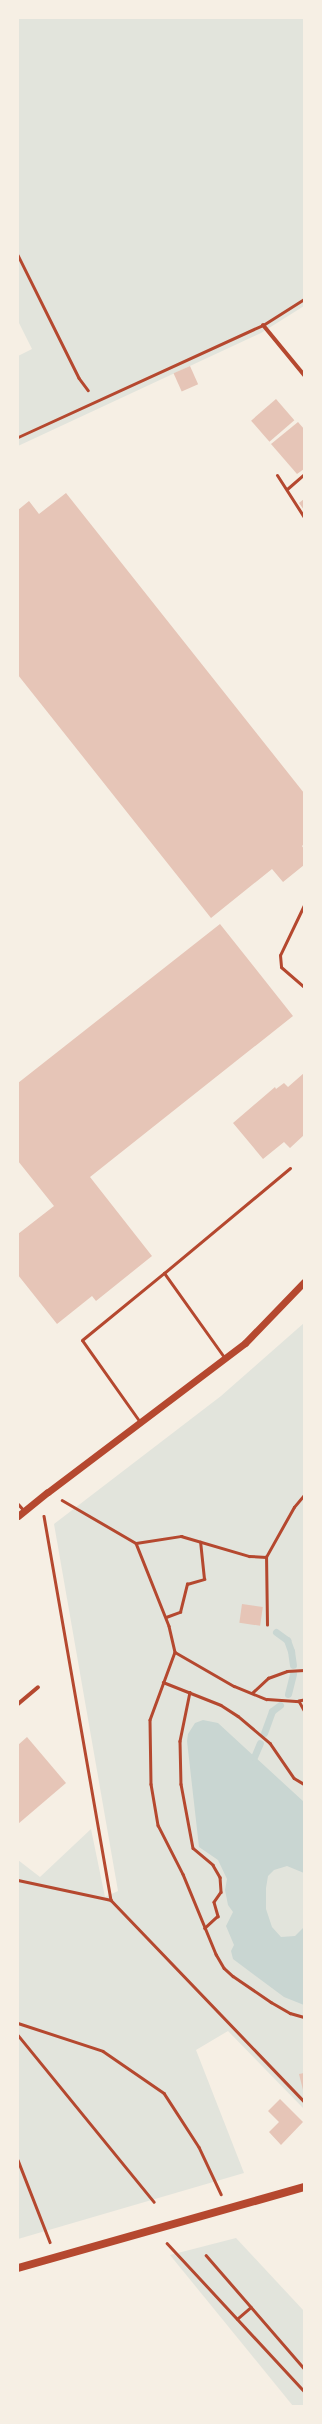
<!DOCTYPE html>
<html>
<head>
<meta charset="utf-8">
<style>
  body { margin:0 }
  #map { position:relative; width:322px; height:2424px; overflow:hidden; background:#f6efe4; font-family:"Fira Sans Condensed",sans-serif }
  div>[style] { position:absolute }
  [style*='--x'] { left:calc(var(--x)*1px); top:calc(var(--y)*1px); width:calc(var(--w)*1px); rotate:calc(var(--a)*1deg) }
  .green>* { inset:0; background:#e2e4dc }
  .water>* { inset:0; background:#c9d6d2 }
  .stream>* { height:7px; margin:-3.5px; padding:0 3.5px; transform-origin:3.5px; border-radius:3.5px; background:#c9d6d2 }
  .building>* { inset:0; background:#e6c5b7; transform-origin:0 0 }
  .path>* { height:2.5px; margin:-1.25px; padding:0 1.25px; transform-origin:1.25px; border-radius:1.25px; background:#b5482f }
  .service>* { height:3px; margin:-1.5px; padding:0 1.5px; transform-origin:1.5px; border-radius:1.5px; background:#b5482f }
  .minor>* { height:4px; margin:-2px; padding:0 2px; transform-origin:2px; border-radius:2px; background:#b5482f }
  .tertiary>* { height:7px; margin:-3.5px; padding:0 3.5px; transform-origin:3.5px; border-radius:3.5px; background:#b5482f }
  .secondary>* { height:8px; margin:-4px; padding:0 4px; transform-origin:4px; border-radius:4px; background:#b5482f }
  span { translate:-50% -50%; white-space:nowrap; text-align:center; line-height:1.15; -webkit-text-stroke:3px #f6efe4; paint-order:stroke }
  .frame { position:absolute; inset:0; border:19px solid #f6efe4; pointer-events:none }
</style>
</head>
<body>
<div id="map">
  <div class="green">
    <i style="clip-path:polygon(18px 18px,304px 18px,304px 306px,261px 333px,18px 446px,18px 356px,32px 349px,18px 321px)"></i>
    <i style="clip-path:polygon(304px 1323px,304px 2109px,228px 2031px,196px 2050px,244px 2173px,18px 2239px,18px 1860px,40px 1877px,91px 1829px,105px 1897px,118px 1891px,54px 1524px,221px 1396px)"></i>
    <i style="clip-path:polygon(236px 2238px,304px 2311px,304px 2406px,293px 2406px,170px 2255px)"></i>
  </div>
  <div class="water">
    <i style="clip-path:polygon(203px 1720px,218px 1723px,304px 1802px,304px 1873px,287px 1866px,274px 1870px,268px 1876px,266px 1888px,266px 1909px,272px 1927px,281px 1937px,295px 1936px,304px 1927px,304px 2005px,284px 1997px,233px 1959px,231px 1951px,234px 1945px,226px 1926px,233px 1912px,228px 1905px,225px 1890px,227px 1879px,218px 1860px,199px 1847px,187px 1741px,188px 1734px,195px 1723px)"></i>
  </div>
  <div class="stream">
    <i style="--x:276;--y:1632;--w:14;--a:36"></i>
    <i style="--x:287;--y:1640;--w:12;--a:70"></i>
    <i style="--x:291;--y:1651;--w:14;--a:82"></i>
    <i style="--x:288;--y:1694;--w:21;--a:-76"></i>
    <i style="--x:264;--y:1733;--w:23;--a:-70"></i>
    <i style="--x:272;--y:1711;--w:10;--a:-37"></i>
    <i style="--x:254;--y:1757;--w:15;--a:-67"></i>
  </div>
  <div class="building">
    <i style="left:190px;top:366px;width:20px;height:18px;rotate:66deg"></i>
    <i style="left:276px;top:399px;width:28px;height:33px;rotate:49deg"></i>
    <i style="clip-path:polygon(298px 422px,304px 429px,304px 469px,297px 474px,271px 444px)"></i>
    <i style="clip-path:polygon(66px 493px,304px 793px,304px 844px,302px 846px,304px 849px,304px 865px,283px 882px,272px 869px,211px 918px,18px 675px,18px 510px,29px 501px,39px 514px)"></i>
    <i style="clip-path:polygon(304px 499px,304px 510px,299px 503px)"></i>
    <i style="clip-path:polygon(220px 924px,293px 1016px,90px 1177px,152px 1256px,96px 1301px,92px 1296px,57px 1324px,18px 1275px,18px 1234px,54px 1206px,18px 1161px,18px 1083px)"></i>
    <i style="clip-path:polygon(304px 1073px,304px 1135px,290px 1148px,284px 1142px,263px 1159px,233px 1123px,275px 1087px,276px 1089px,284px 1083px,288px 1087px)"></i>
    <i style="left:242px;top:1604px;width:21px;height:19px;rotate:8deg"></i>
    <i style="clip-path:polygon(27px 1737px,66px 1783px,18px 1824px,18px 1745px)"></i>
    <i style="clip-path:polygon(304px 2073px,304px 2090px,303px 2090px,299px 2074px)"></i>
    <i style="clip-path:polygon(280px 2099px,303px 2122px,281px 2145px,269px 2132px,279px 2122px,268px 2111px)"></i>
  </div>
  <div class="path">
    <i style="--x:18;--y:255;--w:137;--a:63.6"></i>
    <i style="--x:79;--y:378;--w:15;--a:53"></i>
    <i style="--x:62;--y:1500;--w:86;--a:30.2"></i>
    <i style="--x:136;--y:1543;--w:89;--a:68.3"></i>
    <i style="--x:169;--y:1626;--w:27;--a:77"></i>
    <i style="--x:175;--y:1652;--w:72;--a:110.2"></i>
    <i style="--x:150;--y:1720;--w:64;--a:89.1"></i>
    <i style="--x:151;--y:1784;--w:42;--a:80.3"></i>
    <i style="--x:158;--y:1825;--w:55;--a:63"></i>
    <i style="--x:183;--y:1874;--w:87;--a:67.6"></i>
    <i style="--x:216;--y:1954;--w:16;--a:60"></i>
    <i style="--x:224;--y:1968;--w:12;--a:42"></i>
    <i style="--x:233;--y:1976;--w:46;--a:34.4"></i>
    <i style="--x:271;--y:2002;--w:22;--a:30"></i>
    <i style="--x:290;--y:2013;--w:15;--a:16"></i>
    <i style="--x:44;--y:1516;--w:390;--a:80.1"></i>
    <i style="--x:136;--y:1543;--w:46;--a:-8.8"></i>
    <i style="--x:181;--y:1536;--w:71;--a:16.4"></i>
    <i style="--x:249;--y:1556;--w:17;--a:3"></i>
    <i style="--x:166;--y:1617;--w:15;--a:-20"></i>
    <i style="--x:180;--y:1612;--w:29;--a:-76"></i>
    <i style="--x:187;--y:1584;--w:18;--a:-16"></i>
    <i style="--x:204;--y:1579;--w:37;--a:-96"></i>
    <i style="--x:267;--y:1625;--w:68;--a:-90.8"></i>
    <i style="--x:266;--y:1557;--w:57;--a:-60.8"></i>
    <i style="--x:294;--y:1507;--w:16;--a:-50"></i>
    <i style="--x:175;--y:1652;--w:68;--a:30"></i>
    <i style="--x:234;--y:1686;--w:35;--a:22"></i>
    <i style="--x:267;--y:1699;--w:32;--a:4"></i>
    <i style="--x:163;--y:1682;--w:62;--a:21.6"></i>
    <i style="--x:221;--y:1705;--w:20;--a:33"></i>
    <i style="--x:238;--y:1716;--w:42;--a:40.2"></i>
    <i style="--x:270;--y:1743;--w:42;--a:55.6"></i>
    <i style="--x:294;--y:1778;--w:12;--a:31"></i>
    <i style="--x:190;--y:1692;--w:50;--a:101.5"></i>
    <i style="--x:180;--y:1741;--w:43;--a:88.7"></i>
    <i style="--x:181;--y:1784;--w:65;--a:79.4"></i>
    <i style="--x:193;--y:1848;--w:26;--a:40"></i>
    <i style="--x:213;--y:1865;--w:14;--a:60"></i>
    <i style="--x:220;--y:1877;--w:15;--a:86"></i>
    <i style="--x:221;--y:1892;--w:12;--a:125"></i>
    <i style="--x:214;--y:1902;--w:15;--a:74"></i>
    <i style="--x:218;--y:1916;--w:18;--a:137"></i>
    <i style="--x:252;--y:1693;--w:22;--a:-43"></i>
    <i style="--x:268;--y:1678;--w:20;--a:-20"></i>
    <i style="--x:287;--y:1671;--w:17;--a:-3"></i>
    <i style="--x:304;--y:1700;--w:5;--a:169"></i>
    <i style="--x:299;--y:1701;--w:10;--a:61"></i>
    <i style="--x:18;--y:1880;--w:95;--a:12.1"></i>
    <i style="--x:111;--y:1900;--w:279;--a:46.2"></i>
    <i style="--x:18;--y:2023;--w:89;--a:18.2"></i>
    <i style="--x:103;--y:2051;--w:74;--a:34.5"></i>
    <i style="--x:164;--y:2093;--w:64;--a:57.1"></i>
    <i style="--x:199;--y:2147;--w:52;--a:64.9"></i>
    <i style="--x:18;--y:2035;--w:215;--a:50.8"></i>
    <i style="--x:18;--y:2160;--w:88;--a:68.7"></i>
    <i style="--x:167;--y:2243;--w:202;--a:47.2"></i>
    <i style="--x:206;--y:2255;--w:150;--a:49.1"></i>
    <i style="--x:237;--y:2319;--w:18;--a:-41"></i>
  </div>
  <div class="service">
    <i style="--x:18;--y:437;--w:269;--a:-24.6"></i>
    <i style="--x:263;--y:325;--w:49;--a:-32.4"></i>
    <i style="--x:277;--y:475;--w:50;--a:57.3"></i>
    <i style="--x:287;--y:489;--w:23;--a:-41"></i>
    <i style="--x:304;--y:905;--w:55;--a:115.6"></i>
    <i style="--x:280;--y:955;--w:12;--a:85"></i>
    <i style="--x:281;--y:967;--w:30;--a:41"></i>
    <i style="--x:224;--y:1357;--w:103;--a:-125.5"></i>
    <i style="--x:164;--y:1273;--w:164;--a:-39.8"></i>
    <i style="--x:140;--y:1422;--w:100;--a:-125.3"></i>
    <i style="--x:82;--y:1340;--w:106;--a:-39.3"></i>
    <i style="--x:18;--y:1504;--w:9;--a:49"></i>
  </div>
  <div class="minor">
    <i style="--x:263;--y:325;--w:65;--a:50.6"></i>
    <i style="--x:18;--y:1704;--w:26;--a:-40"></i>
  </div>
  <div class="tertiary">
    <i style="--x:18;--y:1516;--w:38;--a:-39"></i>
    <i style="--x:48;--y:1492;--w:247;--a:-37.1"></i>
    <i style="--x:245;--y:1343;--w:85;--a:-46"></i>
  </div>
  <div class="secondary">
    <i style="--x:18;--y:2268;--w:297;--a:-15.8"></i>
  </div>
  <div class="frame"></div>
</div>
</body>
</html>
